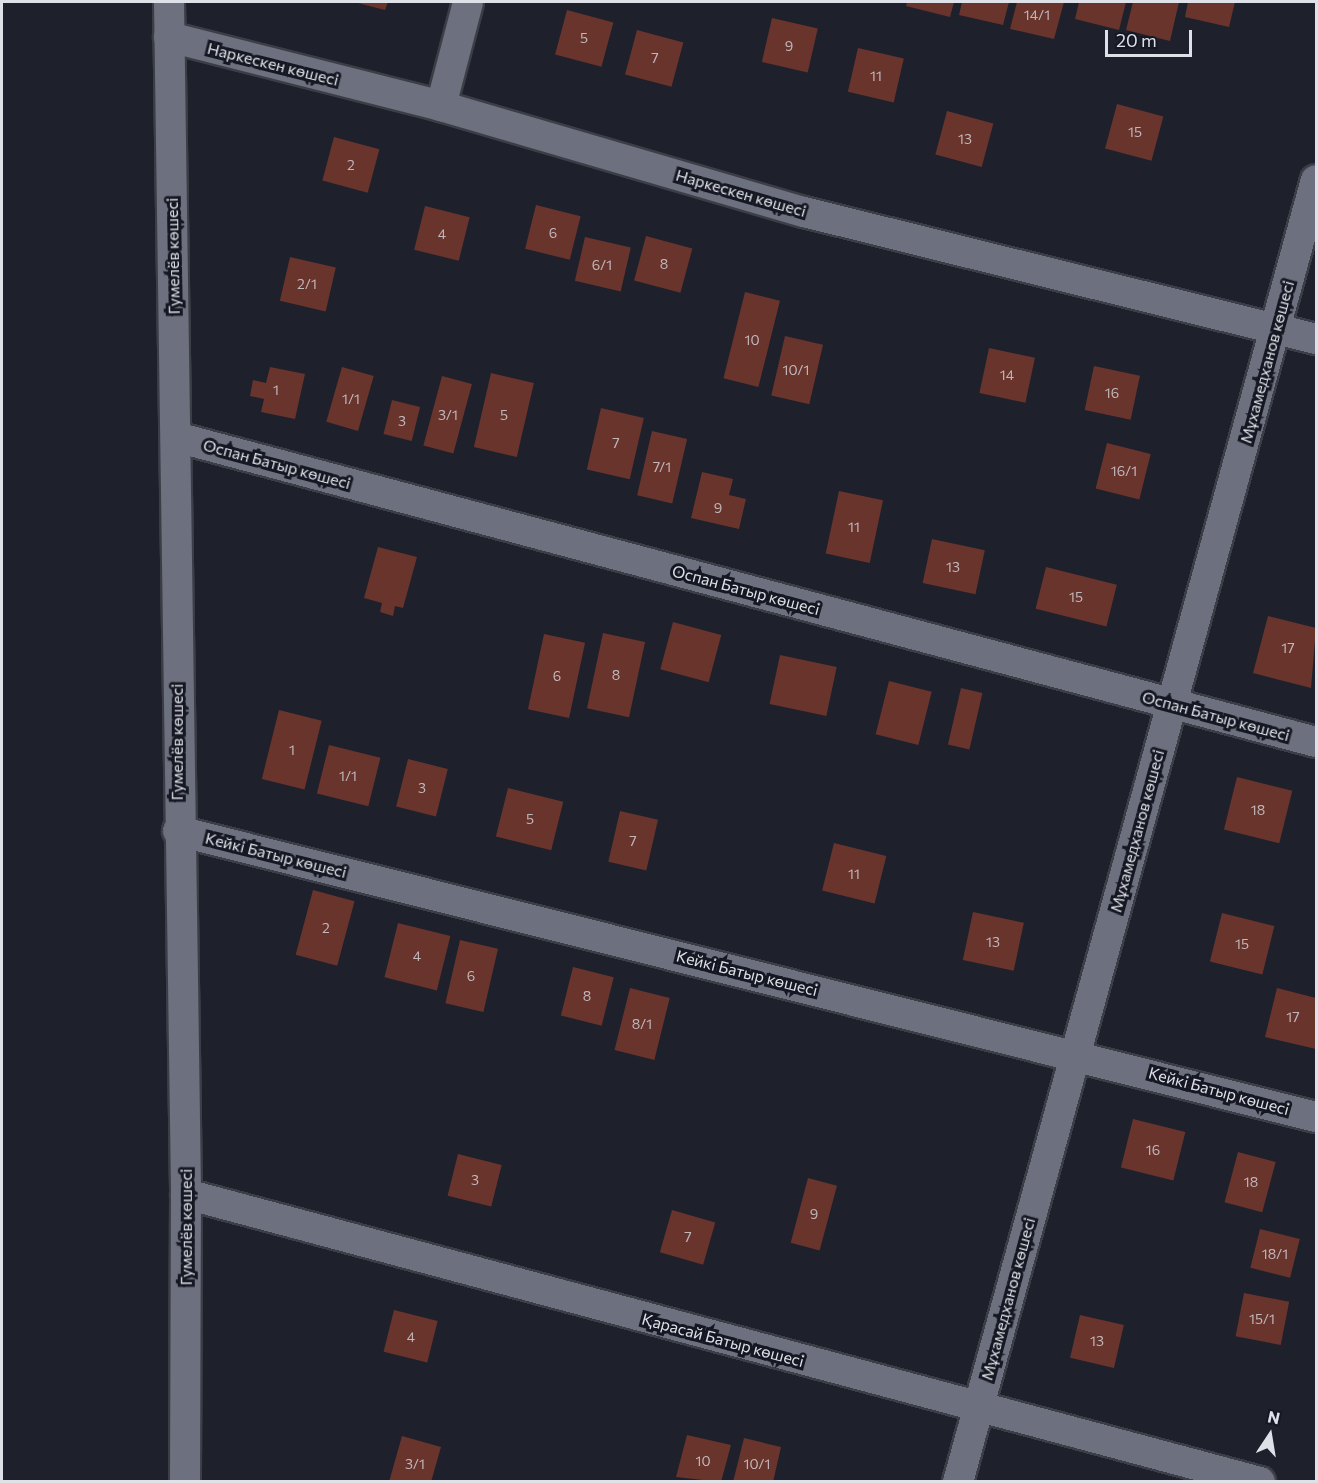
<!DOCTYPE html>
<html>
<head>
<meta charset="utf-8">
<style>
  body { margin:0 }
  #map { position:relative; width:1318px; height:1483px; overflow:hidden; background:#1e202c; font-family:Commissioner,sans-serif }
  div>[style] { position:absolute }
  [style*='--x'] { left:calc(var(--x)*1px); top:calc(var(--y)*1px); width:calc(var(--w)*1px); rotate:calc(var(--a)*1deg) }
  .building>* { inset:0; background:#68342c; transform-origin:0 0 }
  .roads { filter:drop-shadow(2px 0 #3c3e47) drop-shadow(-2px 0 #3c3e47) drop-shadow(0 2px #3c3e47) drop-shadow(0 -2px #3c3e47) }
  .minor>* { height:30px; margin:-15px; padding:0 15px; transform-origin:15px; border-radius:15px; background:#6d707e }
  span { translate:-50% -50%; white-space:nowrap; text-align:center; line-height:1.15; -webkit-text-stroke:6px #151722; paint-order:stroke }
  .number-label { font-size:14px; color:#c1b6ba }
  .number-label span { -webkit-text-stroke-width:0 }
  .street-label { font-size:16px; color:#dfe1e9 }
  .frame { position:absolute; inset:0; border:3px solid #dfe1e9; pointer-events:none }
  .north { position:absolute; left:1240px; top:1405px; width:60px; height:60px; -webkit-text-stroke:4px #151722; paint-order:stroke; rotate:12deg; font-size:16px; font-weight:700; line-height:24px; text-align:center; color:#dfe1e9 }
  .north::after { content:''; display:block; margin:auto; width:21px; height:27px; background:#dfe1e9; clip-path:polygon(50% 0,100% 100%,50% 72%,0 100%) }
  .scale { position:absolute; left:1105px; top:30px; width:87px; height:27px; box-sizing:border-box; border:3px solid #dfe1e9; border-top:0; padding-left:8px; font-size:18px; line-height:21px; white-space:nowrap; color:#dfe1e9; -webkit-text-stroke:4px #151722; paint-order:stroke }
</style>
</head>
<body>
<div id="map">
  <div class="building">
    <i style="clip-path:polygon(354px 2px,388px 2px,385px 10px)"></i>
    <i style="clip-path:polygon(907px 2px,954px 2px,950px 17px,906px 6px)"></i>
    <i style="clip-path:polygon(962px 2px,1009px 2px,1003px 25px,959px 15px)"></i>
    <i style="clip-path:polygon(1017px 2px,1064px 2px,1054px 39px,1010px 29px)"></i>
    <i style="clip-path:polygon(1079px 2px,1126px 2px,1119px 30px,1075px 19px)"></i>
    <i style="clip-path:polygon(1133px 2px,1179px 2px,1170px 41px,1126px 30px)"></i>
    <i style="clip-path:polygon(1188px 2px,1235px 2px,1229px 27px,1185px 17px)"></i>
    <i style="left:567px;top:10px;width:48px;height:46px;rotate:15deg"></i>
    <i style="left:772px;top:18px;width:47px;height:45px;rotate:13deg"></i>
    <i style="left:637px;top:30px;width:48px;height:46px;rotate:15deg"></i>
    <i style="left:858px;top:48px;width:47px;height:45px;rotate:13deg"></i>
    <i style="left:1117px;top:104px;width:48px;height:46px;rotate:15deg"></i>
    <i style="left:947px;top:111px;width:48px;height:45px;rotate:15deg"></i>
    <i style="left:334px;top:137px;width:47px;height:45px;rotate:15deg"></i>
    <i style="left:536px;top:205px;width:46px;height:45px;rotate:14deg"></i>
    <i style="left:425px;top:206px;width:46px;height:45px;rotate:14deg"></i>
    <i style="left:646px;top:236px;width:48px;height:46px;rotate:15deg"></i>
    <i style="left:585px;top:237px;width:47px;height:45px;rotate:13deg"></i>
    <i style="left:290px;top:257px;width:47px;height:45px;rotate:13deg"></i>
    <i style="left:745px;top:292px;width:36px;height:89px;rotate:14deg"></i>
    <i style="left:785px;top:336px;width:39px;height:61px;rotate:13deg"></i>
    <i style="left:989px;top:348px;width:47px;height:46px;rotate:12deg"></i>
    <i style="left:1094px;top:366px;width:47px;height:45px;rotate:12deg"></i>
    <i style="clip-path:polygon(270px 367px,305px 374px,295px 419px,261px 412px,264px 399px,250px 396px,253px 380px,266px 383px)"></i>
    <i style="left:342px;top:367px;width:33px;height:57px;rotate:16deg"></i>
    <i style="left:491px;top:373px;width:44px;height:76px;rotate:13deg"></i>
    <i style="left:442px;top:376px;width:31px;height:72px;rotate:15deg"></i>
    <i style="left:392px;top:400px;width:29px;height:35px;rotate:14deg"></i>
    <i style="left:601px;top:408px;width:44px;height:63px;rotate:13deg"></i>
    <i style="left:652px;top:431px;width:36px;height:66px;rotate:13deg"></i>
    <i style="left:1107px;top:443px;width:45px;height:47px;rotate:14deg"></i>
    <i style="clip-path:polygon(702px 472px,733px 479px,729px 495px,746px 499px,739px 529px,691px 518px)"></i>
    <i style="left:839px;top:491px;width:45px;height:64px;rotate:12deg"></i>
    <i style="left:932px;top:539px;width:54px;height:45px;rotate:12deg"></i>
    <i style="clip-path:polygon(378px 547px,417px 557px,403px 608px,395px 606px,393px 616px,380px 612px,382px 603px,364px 598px)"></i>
    <i style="left:1046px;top:567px;width:73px;height:43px;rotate:14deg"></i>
    <i style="clip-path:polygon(1268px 616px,1316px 628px,1311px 688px,1253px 673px)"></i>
    <i style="left:673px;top:622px;width:50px;height:49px;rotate:15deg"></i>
    <i style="left:603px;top:633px;width:43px;height:77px;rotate:12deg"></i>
    <i style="left:544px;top:634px;width:42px;height:77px;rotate:12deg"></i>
    <i style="left:780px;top:655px;width:58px;height:50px;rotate:12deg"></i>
    <i style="left:889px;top:681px;width:44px;height:55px;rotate:14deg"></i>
    <i style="left:961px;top:688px;width:22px;height:58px;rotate:13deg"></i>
    <i style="left:279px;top:710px;width:44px;height:71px;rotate:14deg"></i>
    <i style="left:329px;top:745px;width:53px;height:50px;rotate:14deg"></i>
    <i style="left:408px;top:759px;width:41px;height:49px;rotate:14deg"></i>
    <i style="left:1237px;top:777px;width:57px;height:54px;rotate:14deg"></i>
    <i style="left:508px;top:788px;width:57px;height:50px;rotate:14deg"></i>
    <i style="left:620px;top:811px;width:39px;height:52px;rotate:13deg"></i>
    <i style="left:834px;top:843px;width:54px;height:49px;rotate:14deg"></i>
    <i style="left:313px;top:890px;width:43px;height:67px;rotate:15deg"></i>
    <i style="left:973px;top:912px;width:52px;height:49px;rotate:12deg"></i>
    <i style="left:1222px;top:913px;width:54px;height:50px;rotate:14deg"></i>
    <i style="left:398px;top:923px;width:54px;height:56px;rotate:14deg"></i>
    <i style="left:460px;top:940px;width:39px;height:65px;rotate:13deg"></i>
    <i style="left:573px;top:967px;width:42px;height:50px;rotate:14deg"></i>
    <i style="left:630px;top:988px;width:41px;height:64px;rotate:14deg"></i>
    <i style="clip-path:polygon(1277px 988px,1316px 998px,1316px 1049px,1265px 1037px)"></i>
    <i style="left:1133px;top:1119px;width:54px;height:50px;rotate:14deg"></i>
    <i style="left:1238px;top:1152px;width:39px;height:52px;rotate:15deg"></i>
    <i style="left:458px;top:1154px;width:45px;height:43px;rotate:14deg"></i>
    <i style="left:808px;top:1178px;width:30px;height:67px;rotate:15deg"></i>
    <i style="left:672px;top:1210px;width:45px;height:44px;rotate:16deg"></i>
    <i style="left:1260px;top:1229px;width:41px;height:40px;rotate:14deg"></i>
    <i style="left:1244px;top:1293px;width:46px;height:44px;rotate:11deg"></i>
    <i style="left:394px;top:1310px;width:45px;height:43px;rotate:14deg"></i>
    <i style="left:1080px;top:1315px;width:45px;height:44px;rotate:13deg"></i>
    <i style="clip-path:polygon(687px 1435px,731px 1445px,721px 1482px,676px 1477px)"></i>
    <i style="clip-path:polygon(402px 1436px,441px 1447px,431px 1482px,389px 1482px)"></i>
    <i style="clip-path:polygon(744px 1438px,781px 1447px,773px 1482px,733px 1482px)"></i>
  </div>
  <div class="roads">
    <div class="minor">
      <i style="--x:169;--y:2;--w:1192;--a:89.18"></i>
      <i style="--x:186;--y:1194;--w:288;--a:90.2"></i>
      <i style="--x:169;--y:37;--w:281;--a:14.2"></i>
      <i style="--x:441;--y:106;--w:378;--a:16.3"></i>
      <i style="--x:804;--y:212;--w:528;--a:13.93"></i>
      <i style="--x:441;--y:106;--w:107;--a:-75.4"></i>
      <i style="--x:176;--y:437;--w:1180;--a:14.98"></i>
      <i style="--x:178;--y:831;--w:1173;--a:14.11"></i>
      <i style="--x:186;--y:1194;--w:1112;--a:15.01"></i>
      <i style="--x:958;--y:1482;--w:1350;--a:-74.63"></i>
    </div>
  </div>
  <div class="number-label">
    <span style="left:1037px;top:15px">14/1</span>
    <span style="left:584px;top:38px">5</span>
    <span style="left:789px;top:46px">9</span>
    <span style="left:655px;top:58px">7</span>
    <span style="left:876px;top:76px">11</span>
    <span style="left:1135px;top:132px">15</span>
    <span style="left:965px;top:139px">13</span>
    <span style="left:351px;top:165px">2</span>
    <span style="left:553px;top:233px">6</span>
    <span style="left:442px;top:234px">4</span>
    <span style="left:664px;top:264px">8</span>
    <span style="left:602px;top:265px">6/1</span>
    <span style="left:307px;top:284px">2/1</span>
    <span style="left:752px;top:340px">10</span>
    <span style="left:796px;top:370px">10/1</span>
    <span style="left:1007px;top:375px">14</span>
    <span style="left:276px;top:390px">1</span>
    <span style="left:1112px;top:393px">16</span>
    <span style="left:351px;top:399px">1/1</span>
    <span style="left:448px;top:415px">3/1</span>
    <span style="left:504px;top:415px">5</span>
    <span style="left:402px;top:421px">3</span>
    <span style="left:616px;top:443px">7</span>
    <span style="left:662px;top:467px">7/1</span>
    <span style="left:1124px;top:471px">16/1</span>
    <span style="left:718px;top:508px">9</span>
    <span style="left:854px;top:527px">11</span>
    <span style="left:953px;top:567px">13</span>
    <span style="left:1076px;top:597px">15</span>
    <span style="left:1288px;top:648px">17</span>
    <span style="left:616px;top:675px">8</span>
    <span style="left:557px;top:676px">6</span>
    <span style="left:292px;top:750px">1</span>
    <span style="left:348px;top:776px">1/1</span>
    <span style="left:422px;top:788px">3</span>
    <span style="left:1258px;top:810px">18</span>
    <span style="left:530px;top:819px">5</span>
    <span style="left:633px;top:841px">7</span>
    <span style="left:854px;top:874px">11</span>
    <span style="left:326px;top:928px">2</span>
    <span style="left:993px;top:942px">13</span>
    <span style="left:1242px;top:944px">15</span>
    <span style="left:417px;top:956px">4</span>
    <span style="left:471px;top:976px">6</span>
    <span style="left:587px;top:996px">8</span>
    <span style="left:1293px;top:1017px">17</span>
    <span style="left:642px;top:1024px">8/1</span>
    <span style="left:1153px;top:1150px">16</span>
    <span style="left:475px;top:1180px">3</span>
    <span style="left:1251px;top:1182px">18</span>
    <span style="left:814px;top:1214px">9</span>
    <span style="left:688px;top:1237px">7</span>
    <span style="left:1275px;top:1254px">18/1</span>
    <span style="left:1262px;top:1319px">15/1</span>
    <span style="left:411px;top:1337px">4</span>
    <span style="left:1097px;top:1341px">13</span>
    <span style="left:703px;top:1461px">10</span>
    <span style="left:415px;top:1464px">3/1</span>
    <span style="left:757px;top:1464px">10/1</span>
  </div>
  <div class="street-label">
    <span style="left:273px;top:64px;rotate:14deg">Наркескен көшесі</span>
    <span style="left:741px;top:193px;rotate:16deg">Наркескен көшесі</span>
    <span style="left:173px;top:256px;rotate:-91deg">Гумелёв көшесі</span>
    <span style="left:1267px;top:362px;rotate:-75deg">Мұхамедханов көшесі</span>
    <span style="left:277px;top:464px;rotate:15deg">Оспан Батыр көшесі</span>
    <span style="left:746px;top:590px;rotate:15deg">Оспан Батыр көшесі</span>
    <span style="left:1216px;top:716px;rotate:15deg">Оспан Батыр көшесі</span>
    <span style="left:177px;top:742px;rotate:-90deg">Гумелёв көшесі</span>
    <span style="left:1137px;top:831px;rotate:-75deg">Мұхамедханов көшесі</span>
    <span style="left:276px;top:855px;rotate:14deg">Кейкі Батыр көшесі</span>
    <span style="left:747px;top:973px;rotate:14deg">Кейкі Батыр көшесі</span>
    <span style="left:1219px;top:1091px;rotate:15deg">Кейкі Батыр көшесі</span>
    <span style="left:186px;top:1227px;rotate:-90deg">Гумелёв көшесі</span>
    <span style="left:1008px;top:1299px;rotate:-75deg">Мұхамедханов көшесі</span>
    <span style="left:723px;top:1340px;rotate:15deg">Қарасай Батыр көшесі</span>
  </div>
  <div class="frame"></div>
  <div class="north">N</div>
  <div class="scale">20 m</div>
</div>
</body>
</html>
